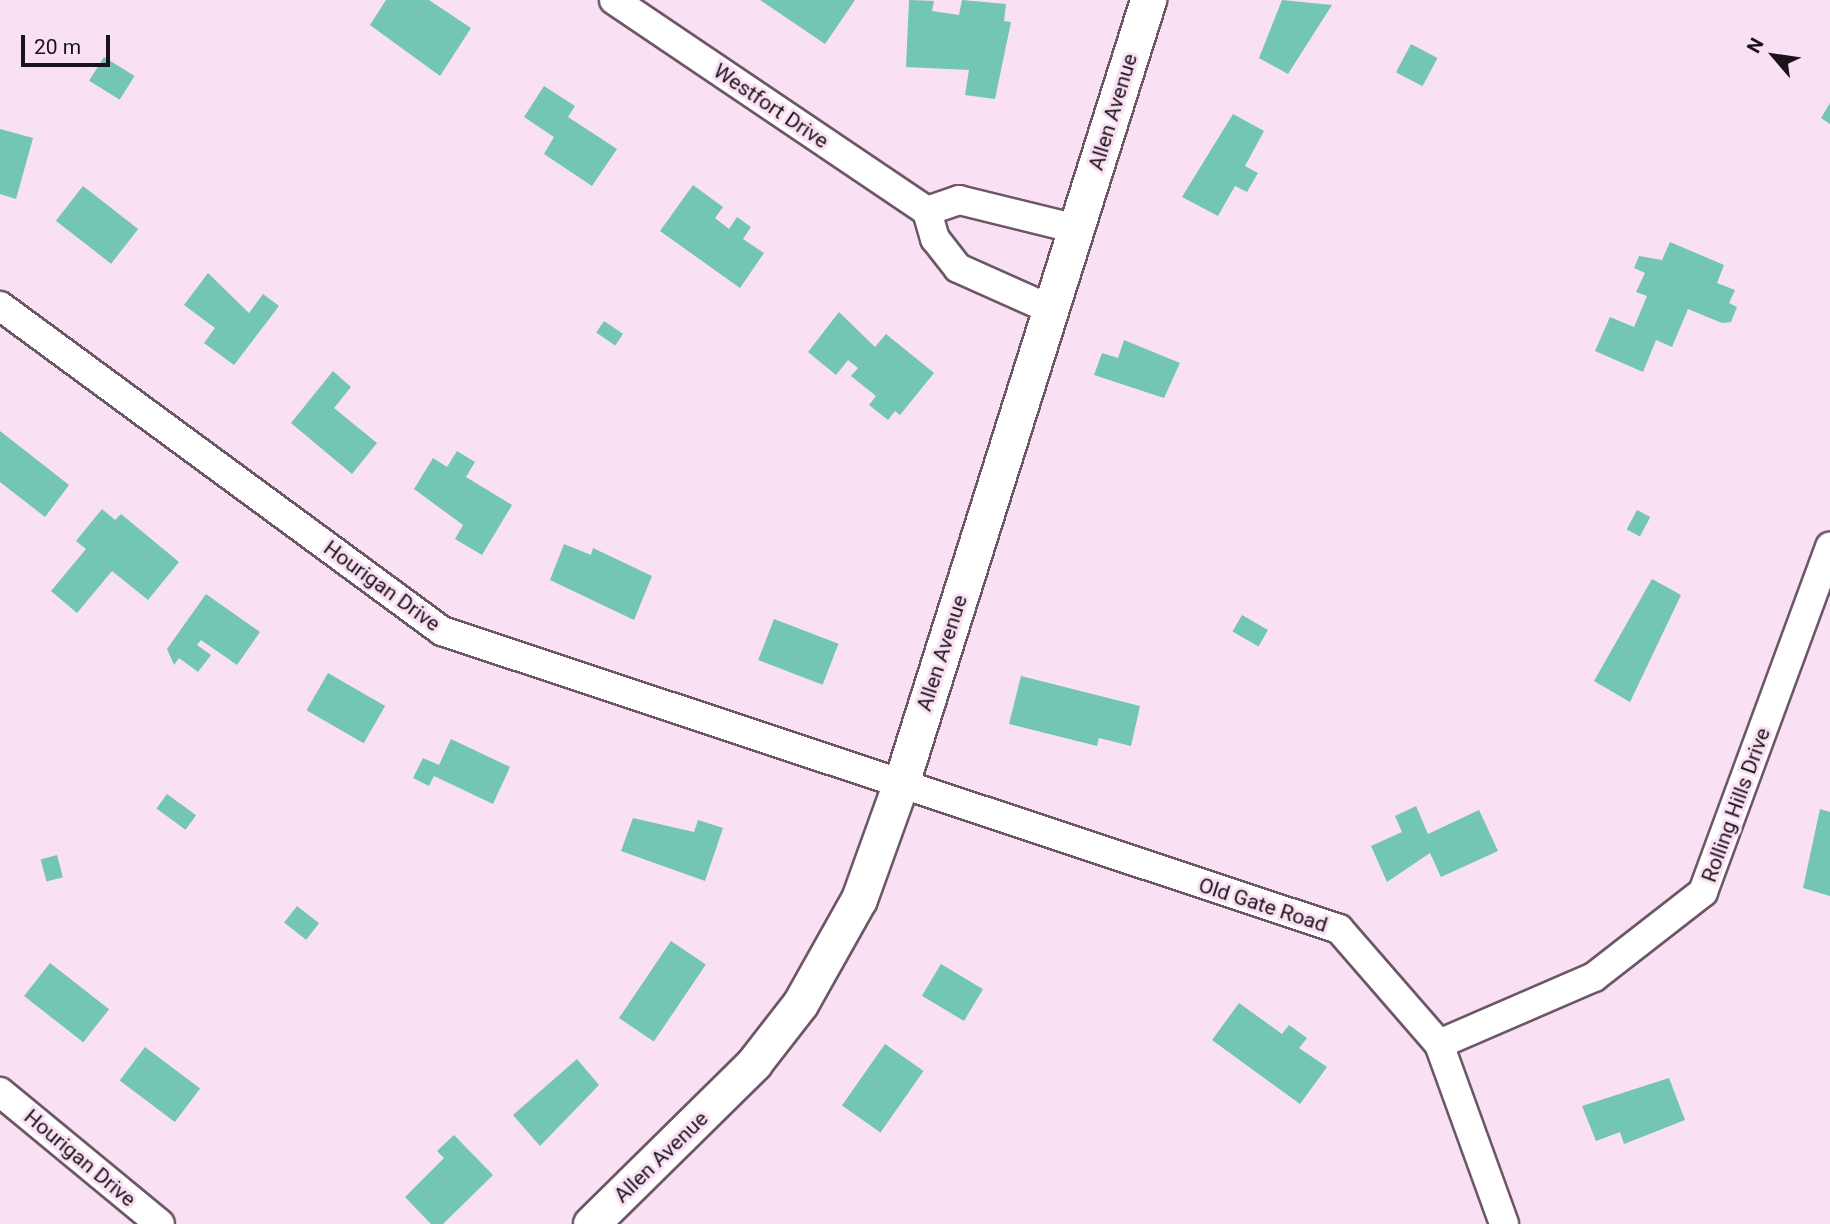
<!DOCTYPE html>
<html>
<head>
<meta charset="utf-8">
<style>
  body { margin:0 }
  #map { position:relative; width:1830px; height:1224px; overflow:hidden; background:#f9e0f3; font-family:Roboto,sans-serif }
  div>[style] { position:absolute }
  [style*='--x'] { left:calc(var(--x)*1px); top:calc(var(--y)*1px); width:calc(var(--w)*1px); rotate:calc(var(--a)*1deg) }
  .building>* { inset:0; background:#73c6b1; transform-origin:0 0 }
  .roads { filter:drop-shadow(2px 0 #6c5767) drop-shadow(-2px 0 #6c5767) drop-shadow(0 2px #6c5767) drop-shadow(0 -2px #6c5767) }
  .minor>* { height:28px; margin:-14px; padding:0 14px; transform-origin:14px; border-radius:14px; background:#fff }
  .tertiary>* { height:35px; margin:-17.5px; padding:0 17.5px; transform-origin:17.5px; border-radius:17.5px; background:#fff }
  span { translate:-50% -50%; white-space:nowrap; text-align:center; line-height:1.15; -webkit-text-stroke:6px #f9e0f3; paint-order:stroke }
  .street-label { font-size:21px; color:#1b1319 }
  .north { position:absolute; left:1739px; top:21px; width:70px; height:70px; -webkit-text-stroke:5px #f9e0f3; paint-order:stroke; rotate:299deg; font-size:19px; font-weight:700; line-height:28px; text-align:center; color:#1b1319 }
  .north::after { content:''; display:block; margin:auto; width:24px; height:32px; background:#1b1319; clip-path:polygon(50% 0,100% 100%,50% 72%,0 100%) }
  .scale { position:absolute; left:21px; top:35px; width:89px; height:32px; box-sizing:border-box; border:4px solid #1b1319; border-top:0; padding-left:9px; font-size:21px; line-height:24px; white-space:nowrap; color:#1b1319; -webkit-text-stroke:5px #f9e0f3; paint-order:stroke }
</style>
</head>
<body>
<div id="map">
  <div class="building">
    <i style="clip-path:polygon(386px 0,429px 0,471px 28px,440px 76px,370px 25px)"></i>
    <i style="clip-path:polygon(760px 0,855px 0,825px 44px)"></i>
    <i style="clip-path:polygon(909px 0,934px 1px,932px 11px,959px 15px,962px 0,1006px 4px,1004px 21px,1011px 22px,995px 99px,965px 95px,969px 70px,906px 67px)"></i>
    <i style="clip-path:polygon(1282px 0,1332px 5px,1288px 74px,1259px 58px)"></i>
    <i style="left:1411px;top:44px;width:30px;height:32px;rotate:28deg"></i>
    <i style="left:104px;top:57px;width:36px;height:28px;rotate:32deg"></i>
    <i style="clip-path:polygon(544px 86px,575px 106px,568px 117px,617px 149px,592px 186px,544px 154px,554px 137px,524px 117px)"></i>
    <i style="clip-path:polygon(1830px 103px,1830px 124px,1821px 118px)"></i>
    <i style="clip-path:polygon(1233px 114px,1264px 131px,1245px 166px,1258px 173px,1247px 192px,1235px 186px,1218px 216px,1182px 197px)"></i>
    <i style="clip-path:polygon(0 129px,33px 138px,16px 199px,0 194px)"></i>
    <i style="clip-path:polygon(693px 185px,723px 207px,715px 218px,729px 229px,737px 217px,751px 227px,743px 239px,764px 253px,740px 288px,660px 231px)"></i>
    <i style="left:83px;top:186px;width:70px;height:44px;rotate:38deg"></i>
    <i style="clip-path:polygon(1670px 242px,1724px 265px,1717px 283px,1735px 290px,1729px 303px,1737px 307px,1731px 322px,1722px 323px,1688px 309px,1672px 347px,1656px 340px,1643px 372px,1595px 351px,1610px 317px,1634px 327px,1647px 296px,1636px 292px,1645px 273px,1634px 268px,1639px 256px,1662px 260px)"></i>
    <i style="clip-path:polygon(208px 273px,249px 313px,263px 294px,279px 306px,234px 365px,204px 343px,215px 328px,184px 305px)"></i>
    <i style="clip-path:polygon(839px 312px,875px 347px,886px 334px,934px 373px,900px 415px,895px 411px,888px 420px,869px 405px,876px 396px,851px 376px,858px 368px,848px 360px,836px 375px,808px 352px)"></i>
    <i style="left:604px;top:321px;width:23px;height:14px;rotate:34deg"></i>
    <i style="clip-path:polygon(1124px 340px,1180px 363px,1164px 398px,1094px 375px,1102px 353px,1118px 358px)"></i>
    <i style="clip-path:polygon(333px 371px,351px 387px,334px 408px,377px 443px,352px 474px,291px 423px)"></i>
    <i style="clip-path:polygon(0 431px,69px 485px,45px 517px,0 482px)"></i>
    <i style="clip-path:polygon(457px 451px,475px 462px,466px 477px,512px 505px,482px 555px,455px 539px,463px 525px,414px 489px,433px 458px,447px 467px)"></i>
    <i style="clip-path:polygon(102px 509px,115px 520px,121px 514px,179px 562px,148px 600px,112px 571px,77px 613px,51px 591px,86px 549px,76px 541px)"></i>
    <i style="left:1637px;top:510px;width:15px;height:22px;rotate:28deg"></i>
    <i style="clip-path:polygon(564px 544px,591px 555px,593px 548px,652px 576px,634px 620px,550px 580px)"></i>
    <i style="clip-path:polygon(1652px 579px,1681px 595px,1630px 702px,1594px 681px)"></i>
    <i style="clip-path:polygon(206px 594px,260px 632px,237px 665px,201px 640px,197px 645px,211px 655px,198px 672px,179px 658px,174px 665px,167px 649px)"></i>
    <i style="left:1242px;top:615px;width:30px;height:19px;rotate:30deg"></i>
    <i style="left:774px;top:619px;width:69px;height:44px;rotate:21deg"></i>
    <i style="left:328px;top:673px;width:66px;height:43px;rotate:30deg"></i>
    <i style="clip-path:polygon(1021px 676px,1140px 706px,1131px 746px,1099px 738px,1097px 746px,1009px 724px)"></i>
    <i style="clip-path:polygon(451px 739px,510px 767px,493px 804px,434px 776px,429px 786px,413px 778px,423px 758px,439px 765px)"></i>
    <i style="left:167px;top:794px;width:36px;height:18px;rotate:36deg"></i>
    <i style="clip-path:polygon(1416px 806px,1428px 834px,1479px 810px,1498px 851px,1441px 877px,1430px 853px,1387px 882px,1371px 846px,1402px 832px,1395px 816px)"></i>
    <i style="clip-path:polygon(1820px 809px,1830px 812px,1830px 896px,1803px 888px)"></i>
    <i style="clip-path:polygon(633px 818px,694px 832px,698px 820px,723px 828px,705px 881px,621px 851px)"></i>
    <i style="left:57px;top:855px;width:23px;height:17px;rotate:75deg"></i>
    <i style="left:297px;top:906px;width:28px;height:21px;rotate:38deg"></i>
    <i style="left:671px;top:941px;width:42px;height:93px;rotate:34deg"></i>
    <i style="left:50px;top:963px;width:75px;height:42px;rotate:38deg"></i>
    <i style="left:941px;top:964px;width:49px;height:37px;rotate:31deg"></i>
    <i style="clip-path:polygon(1239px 1003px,1282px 1034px,1289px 1025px,1307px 1038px,1299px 1048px,1327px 1067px,1300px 1104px,1212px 1040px)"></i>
    <i style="left:885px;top:1044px;width:47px;height:75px;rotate:35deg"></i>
    <i style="left:145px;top:1047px;width:69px;height:42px;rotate:37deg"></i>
    <i style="clip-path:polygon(577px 1059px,599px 1085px,540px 1146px,513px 1115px)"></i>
    <i style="clip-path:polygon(1669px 1078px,1685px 1120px,1624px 1144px,1620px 1132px,1596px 1141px,1582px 1106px)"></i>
    <i style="clip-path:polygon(454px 1135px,493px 1175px,443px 1224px,431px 1224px,405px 1197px,444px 1158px,437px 1151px)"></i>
  </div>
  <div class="roads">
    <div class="minor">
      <i style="--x:614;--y:0;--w:377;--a:34"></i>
      <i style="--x:0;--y:306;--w:549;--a:36.33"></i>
      <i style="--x:442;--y:631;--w:945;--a:18.38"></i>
      <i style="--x:1339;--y:929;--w:152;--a:49"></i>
      <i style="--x:1439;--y:1044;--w:191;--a:70.1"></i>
      <i style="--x:1052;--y:310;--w:103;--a:-155.9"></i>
      <i style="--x:958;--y:268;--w:37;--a:-128"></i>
      <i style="--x:935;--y:239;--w:29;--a:-106"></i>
      <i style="--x:927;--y:211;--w:34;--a:-19"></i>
      <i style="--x:959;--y:200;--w:122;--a:13.8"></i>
      <i style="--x:1439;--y:1044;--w:169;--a:-23.4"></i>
      <i style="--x:1594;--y:977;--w:138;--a:-37.9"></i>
      <i style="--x:1703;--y:892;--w:368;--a:-69.8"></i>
      <i style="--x:0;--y:1092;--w:207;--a:39.5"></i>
    </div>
    <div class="tertiary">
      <i style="--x:591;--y:1224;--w:229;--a:-44.6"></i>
      <i style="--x:754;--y:1063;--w:75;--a:-52.1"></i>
      <i style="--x:800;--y:1004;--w:120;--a:-60.7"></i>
      <i style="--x:859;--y:899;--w:133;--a:-70.2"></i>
      <i style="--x:904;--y:774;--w:812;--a:-72.5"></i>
    </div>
  </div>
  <div class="street-label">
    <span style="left:771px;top:106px;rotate:34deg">Westfort Drive</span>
    <span style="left:1113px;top:112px;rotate:-73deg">Allen Avenue</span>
    <span style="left:382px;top:586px;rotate:36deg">Hourigan Drive</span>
    <span style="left:942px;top:653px;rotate:-72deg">Allen Avenue</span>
    <span style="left:1736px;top:805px;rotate:-70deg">Rolling Hills Drive</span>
    <span style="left:1263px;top:905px;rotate:18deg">Old Gate Road</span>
    <span style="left:661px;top:1157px;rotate:-44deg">Allen Avenue</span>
    <span style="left:80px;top:1158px;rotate:40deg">Hourigan Drive</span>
  </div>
  <div class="north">N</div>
  <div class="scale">20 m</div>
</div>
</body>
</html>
